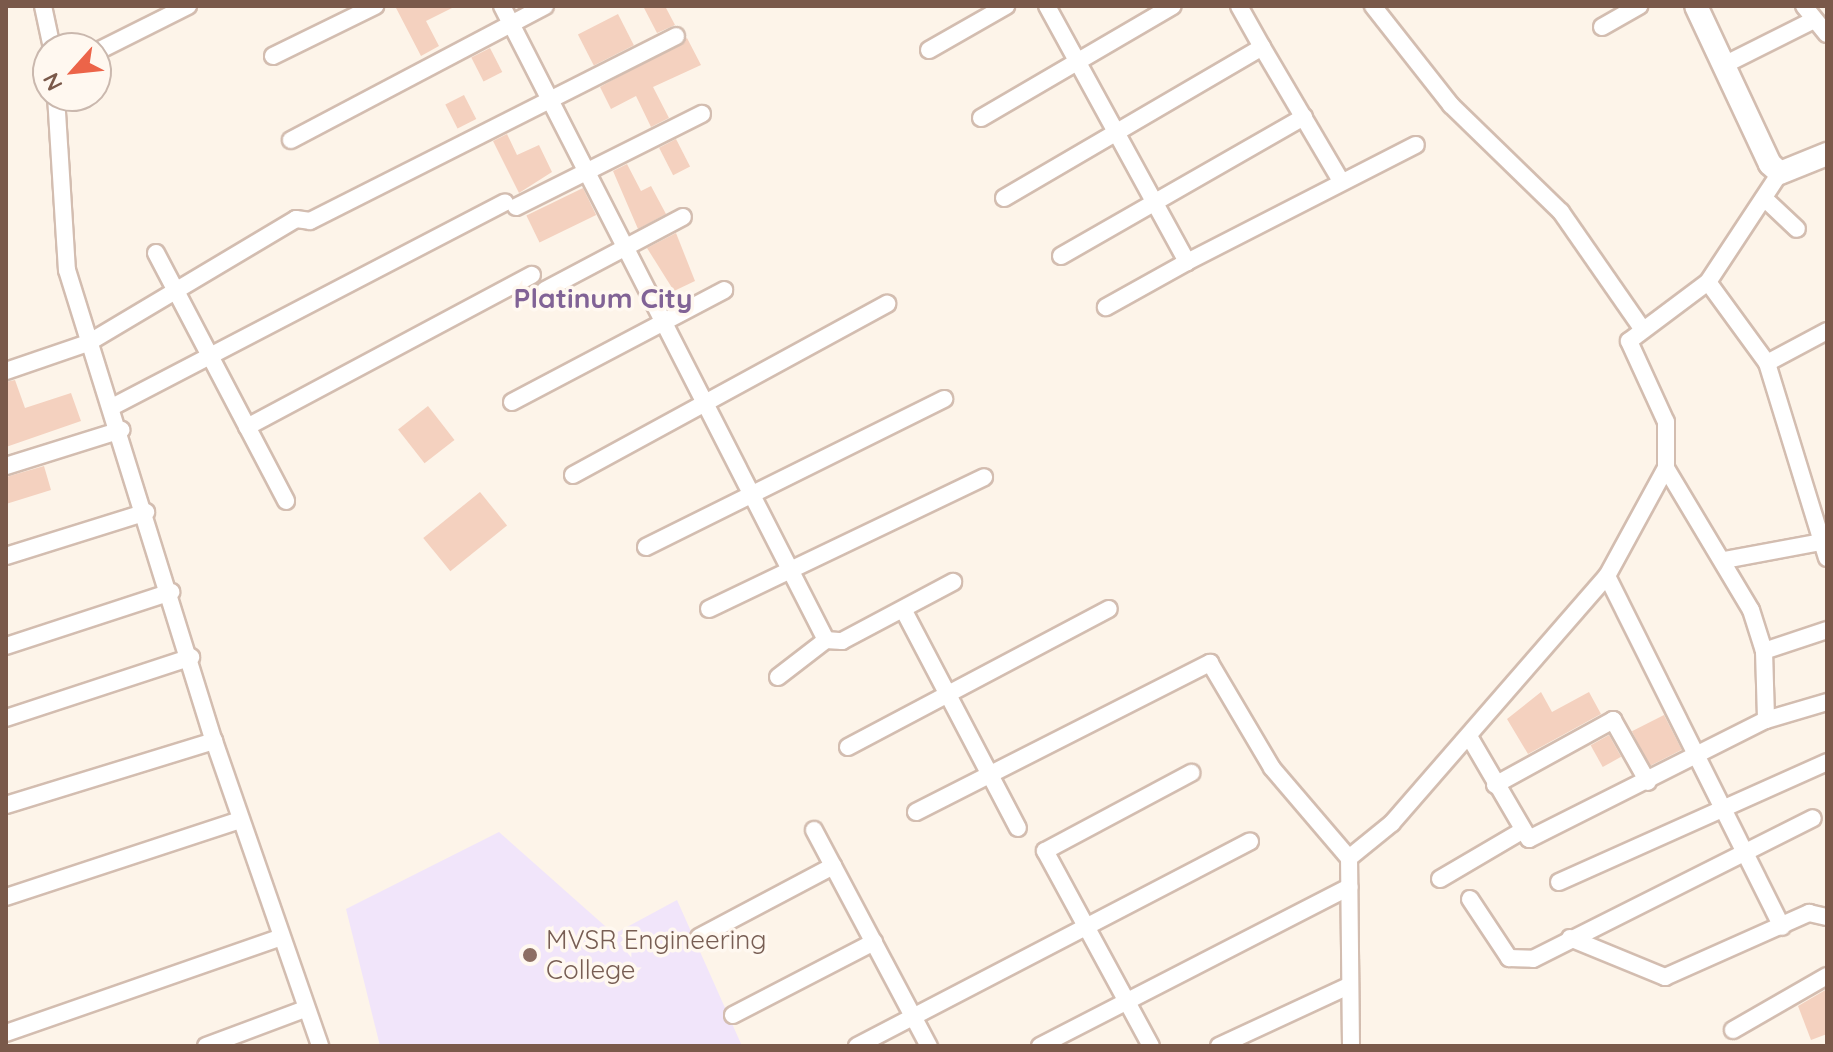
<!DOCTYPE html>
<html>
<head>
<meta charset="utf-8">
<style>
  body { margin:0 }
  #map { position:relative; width:1833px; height:1052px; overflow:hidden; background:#fdf4e9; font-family:Quicksand,sans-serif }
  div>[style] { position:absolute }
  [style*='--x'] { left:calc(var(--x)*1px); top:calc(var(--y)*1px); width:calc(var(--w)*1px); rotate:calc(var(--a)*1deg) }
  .education>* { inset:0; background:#f1e5fa }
  .building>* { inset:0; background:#f4d1bf; transform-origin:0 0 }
  .roads { filter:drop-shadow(2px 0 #d3bdb0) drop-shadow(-2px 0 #d3bdb0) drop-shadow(0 2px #d3bdb0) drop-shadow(0 -2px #d3bdb0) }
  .street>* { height:16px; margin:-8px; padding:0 8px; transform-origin:8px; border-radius:8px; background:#fff }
  .secondary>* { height:22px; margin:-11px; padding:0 11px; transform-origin:11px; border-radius:11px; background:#fff }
  .dots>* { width:22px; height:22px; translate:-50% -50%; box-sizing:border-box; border:4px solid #fff8f0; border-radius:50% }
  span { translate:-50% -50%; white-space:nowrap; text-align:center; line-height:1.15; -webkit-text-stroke:7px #fff8f0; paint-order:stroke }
  .education-label { font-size:26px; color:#785e54 }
  .left { translate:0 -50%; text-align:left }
  .neighbourhood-label { font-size:28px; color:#816396; font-weight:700 }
  .frame { position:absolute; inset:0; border:8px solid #7a594a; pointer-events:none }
  .north { position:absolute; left:32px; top:32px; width:80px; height:80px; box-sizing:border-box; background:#fff8f0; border:2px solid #cab8ae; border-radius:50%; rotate:243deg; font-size:22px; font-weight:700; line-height:32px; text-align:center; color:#7a594a }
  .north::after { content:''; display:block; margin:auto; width:28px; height:36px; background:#ec6449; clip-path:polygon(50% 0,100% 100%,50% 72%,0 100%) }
</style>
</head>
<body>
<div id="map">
  <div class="education">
    <i style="clip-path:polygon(499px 832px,614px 934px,677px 900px,742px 1046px,380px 1046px,346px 909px)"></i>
  </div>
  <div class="building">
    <i style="clip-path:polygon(395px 6px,456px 6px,426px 21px,439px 46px,421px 56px)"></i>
    <i style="clip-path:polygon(643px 6px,665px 6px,675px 25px,657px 33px)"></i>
    <i style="left:618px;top:14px;width:35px;height:45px;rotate:63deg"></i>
    <i style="clip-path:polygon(687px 38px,701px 65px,653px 87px,669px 118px,651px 127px,636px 96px,611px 109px,600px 87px)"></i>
    <i style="left:490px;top:48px;width:27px;height:21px;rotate:63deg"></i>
    <i style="left:464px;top:95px;width:27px;height:21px;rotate:63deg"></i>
    <i style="clip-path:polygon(507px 134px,517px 155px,539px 145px,552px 172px,519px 193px,493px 141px)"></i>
    <i style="left:676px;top:139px;width:31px;height:19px;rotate:63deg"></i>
    <i style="clip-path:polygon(627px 164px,641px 191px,651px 186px,666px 214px,638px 229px,613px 171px)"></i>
    <i style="left:583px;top:188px;width:30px;height:63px;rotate:64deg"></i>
    <i style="clip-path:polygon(676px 233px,695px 281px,674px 291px,647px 248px)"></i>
    <i style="clip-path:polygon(15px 380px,25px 408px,71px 393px,81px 421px,6px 447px,6px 382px)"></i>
    <i style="left:428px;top:406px;width:43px;height:38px;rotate:52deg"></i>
    <i style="clip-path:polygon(44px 466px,51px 490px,6px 504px,6px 477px)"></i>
    <i style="left:480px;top:492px;width:43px;height:73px;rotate:51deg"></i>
    <i style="clip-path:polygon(1541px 692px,1552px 712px,1589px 692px,1601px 714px,1528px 754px,1507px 719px)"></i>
    <i style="left:1664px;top:715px;width:39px;height:36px;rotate:63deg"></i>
    <i style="left:1609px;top:735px;width:25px;height:21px;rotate:61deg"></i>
    <i style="clip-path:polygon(1827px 989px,1827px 1034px,1811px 1040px,1798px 1006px)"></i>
  </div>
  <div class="roads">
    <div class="street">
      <i style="--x:43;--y:6;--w:43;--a:77.9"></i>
      <i style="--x:502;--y:6;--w:712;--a:62.93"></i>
      <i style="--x:1047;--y:6;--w:292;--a:61.3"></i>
      <i style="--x:1187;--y:262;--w:93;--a:150.9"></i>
      <i style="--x:1373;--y:6;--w:126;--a:51.8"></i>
      <i style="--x:1451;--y:105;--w:153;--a:44.2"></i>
      <i style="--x:1561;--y:212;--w:140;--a:55.2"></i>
      <i style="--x:1804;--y:6;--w:36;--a:51"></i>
      <i style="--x:1602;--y:27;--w:43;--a:-29.6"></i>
      <i style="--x:1262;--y:47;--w:156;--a:59.5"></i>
      <i style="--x:929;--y:50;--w:89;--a:-29.7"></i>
      <i style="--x:96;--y:52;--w:103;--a:-26.6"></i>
      <i style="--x:273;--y:56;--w:114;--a:-26.1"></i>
      <i style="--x:1726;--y:64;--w:96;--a:-26.6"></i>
      <i style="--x:56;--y:96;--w:174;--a:86.4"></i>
      <i style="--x:67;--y:270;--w:493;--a:72.7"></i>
      <i style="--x:214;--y:741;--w:323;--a:70.8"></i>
      <i style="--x:981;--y:118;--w:222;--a:-30.3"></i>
      <i style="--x:291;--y:140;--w:287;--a:-27.8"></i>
      <i style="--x:1004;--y:198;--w:299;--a:-30.3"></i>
      <i style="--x:1262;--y:47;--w:47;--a:-119.3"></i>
      <i style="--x:1764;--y:198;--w:45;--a:43.2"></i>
      <i style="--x:516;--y:207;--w:208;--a:-26.6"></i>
      <i style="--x:156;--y:253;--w:280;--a:62.3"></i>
      <i style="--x:1061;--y:256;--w:280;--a:-29.8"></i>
      <i style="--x:1187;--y:262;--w:257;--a:-27.1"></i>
      <i style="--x:1708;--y:282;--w:100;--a:53.9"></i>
      <i style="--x:1767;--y:363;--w:204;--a:72.9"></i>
      <i style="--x:545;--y:290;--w:156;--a:-27.9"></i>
      <i style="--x:1767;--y:363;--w:68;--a:-28.1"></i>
      <i style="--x:6;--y:371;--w:87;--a:-18.9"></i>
      <i style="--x:88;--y:343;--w:242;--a:-30.8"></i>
      <i style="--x:296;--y:219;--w:14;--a:8"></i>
      <i style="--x:310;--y:221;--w:410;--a:-26.8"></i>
      <i style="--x:512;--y:402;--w:240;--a:-27.8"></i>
      <i style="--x:112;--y:407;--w:443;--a:-27.5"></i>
      <i style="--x:247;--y:427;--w:323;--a:-28.1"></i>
      <i style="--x:6;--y:466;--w:121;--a:-17.4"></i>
      <i style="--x:1666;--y:468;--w:165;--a:59.1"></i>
      <i style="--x:1751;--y:610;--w:43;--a:72.4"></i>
      <i style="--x:1764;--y:651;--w:69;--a:88.3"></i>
      <i style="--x:573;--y:475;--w:358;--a:-28.6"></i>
      <i style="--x:646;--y:547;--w:333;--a:-26.4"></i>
      <i style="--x:6;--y:556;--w:147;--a:-17.4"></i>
      <i style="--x:1725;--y:560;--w:98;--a:-10.6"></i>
      <i style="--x:1607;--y:576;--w:392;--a:63.5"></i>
      <i style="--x:709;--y:609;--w:305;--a:-25.6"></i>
      <i style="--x:904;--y:611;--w:245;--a:62.3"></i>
      <i style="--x:6;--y:646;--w:174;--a:-18.1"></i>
      <i style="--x:1764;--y:651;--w:66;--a:-18.4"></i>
      <i style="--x:778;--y:677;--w:61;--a:-37.6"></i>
      <i style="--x:826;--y:640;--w:16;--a:4"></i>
      <i style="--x:842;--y:641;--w:126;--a:-28"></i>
      <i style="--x:6;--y:718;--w:195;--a:-18.2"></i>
      <i style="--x:1470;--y:738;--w:117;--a:59.7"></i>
      <i style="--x:1529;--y:839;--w:265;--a:-26.7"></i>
      <i style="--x:1766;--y:720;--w:64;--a:-16.4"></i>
      <i style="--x:848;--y:747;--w:295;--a:-27.9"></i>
      <i style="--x:1495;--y:785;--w:135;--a:-28.8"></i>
      <i style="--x:1613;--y:720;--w:71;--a:60.6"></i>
      <i style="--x:6;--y:805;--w:218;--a:-17.1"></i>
      <i style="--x:916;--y:812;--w:330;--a:-26.9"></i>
      <i style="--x:1210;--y:663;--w:122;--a:59.4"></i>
      <i style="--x:1272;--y:768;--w:118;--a:49.5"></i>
      <i style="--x:814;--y:830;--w:245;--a:62"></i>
      <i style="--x:1440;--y:879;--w:93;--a:-30.4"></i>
      <i style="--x:1559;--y:882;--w:294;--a:-24.1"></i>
      <i style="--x:6;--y:897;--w:246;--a:-18.2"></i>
      <i style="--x:1470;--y:899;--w:71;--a:56.5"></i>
      <i style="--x:1509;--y:958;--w:24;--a:2"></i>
      <i style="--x:1533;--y:959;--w:313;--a:-26.7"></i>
      <i style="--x:699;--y:937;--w:152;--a:-27.9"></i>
      <i style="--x:1570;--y:938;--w:103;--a:22.3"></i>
      <i style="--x:1665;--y:977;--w:158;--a:-24"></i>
      <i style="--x:1809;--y:913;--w:18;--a:13"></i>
      <i style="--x:733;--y:1015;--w:159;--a:-27.4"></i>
      <i style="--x:1733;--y:1030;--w:108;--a:-29.9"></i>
      <i style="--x:6;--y:1033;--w:289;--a:-19.2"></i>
      <i style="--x:206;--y:1046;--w:106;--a:-20.5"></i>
      <i style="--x:857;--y:1046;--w:443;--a:-27.5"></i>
      <i style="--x:1040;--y:1046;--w:348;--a:-27.2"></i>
      <i style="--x:1151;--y:1046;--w:222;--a:-118.5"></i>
      <i style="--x:1045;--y:851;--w:166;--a:-28.1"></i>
      <i style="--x:1219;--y:1046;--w:142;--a:-24.9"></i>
      <i style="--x:1351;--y:1046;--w:188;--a:-90.6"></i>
      <i style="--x:1349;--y:858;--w:55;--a:-39.1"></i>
      <i style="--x:1392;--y:823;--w:327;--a:-49"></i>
      <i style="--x:1607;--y:576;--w:123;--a:-61.4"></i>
      <i style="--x:1666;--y:468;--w:46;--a:-90"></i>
      <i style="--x:1666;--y:422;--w:89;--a:-114.6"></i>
      <i style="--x:1629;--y:341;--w:99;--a:-36.8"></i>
      <i style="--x:1708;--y:282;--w:131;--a:-56.6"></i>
    </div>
    <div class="secondary">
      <i style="--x:1696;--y:6;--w:174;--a:64.9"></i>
      <i style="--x:1770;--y:164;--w:13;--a:42"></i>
      <i style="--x:1780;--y:173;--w:51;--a:-22"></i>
    </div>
  </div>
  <div class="dots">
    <i style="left:530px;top:955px;background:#8d6e63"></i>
  </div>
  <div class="education-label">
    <span class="left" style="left:546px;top:955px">MVSR Engineering<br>College</span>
  </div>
  <div class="neighbourhood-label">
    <span style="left:603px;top:298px">Platinum City</span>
  </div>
  <div class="frame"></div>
  <div class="north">N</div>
</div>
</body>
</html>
